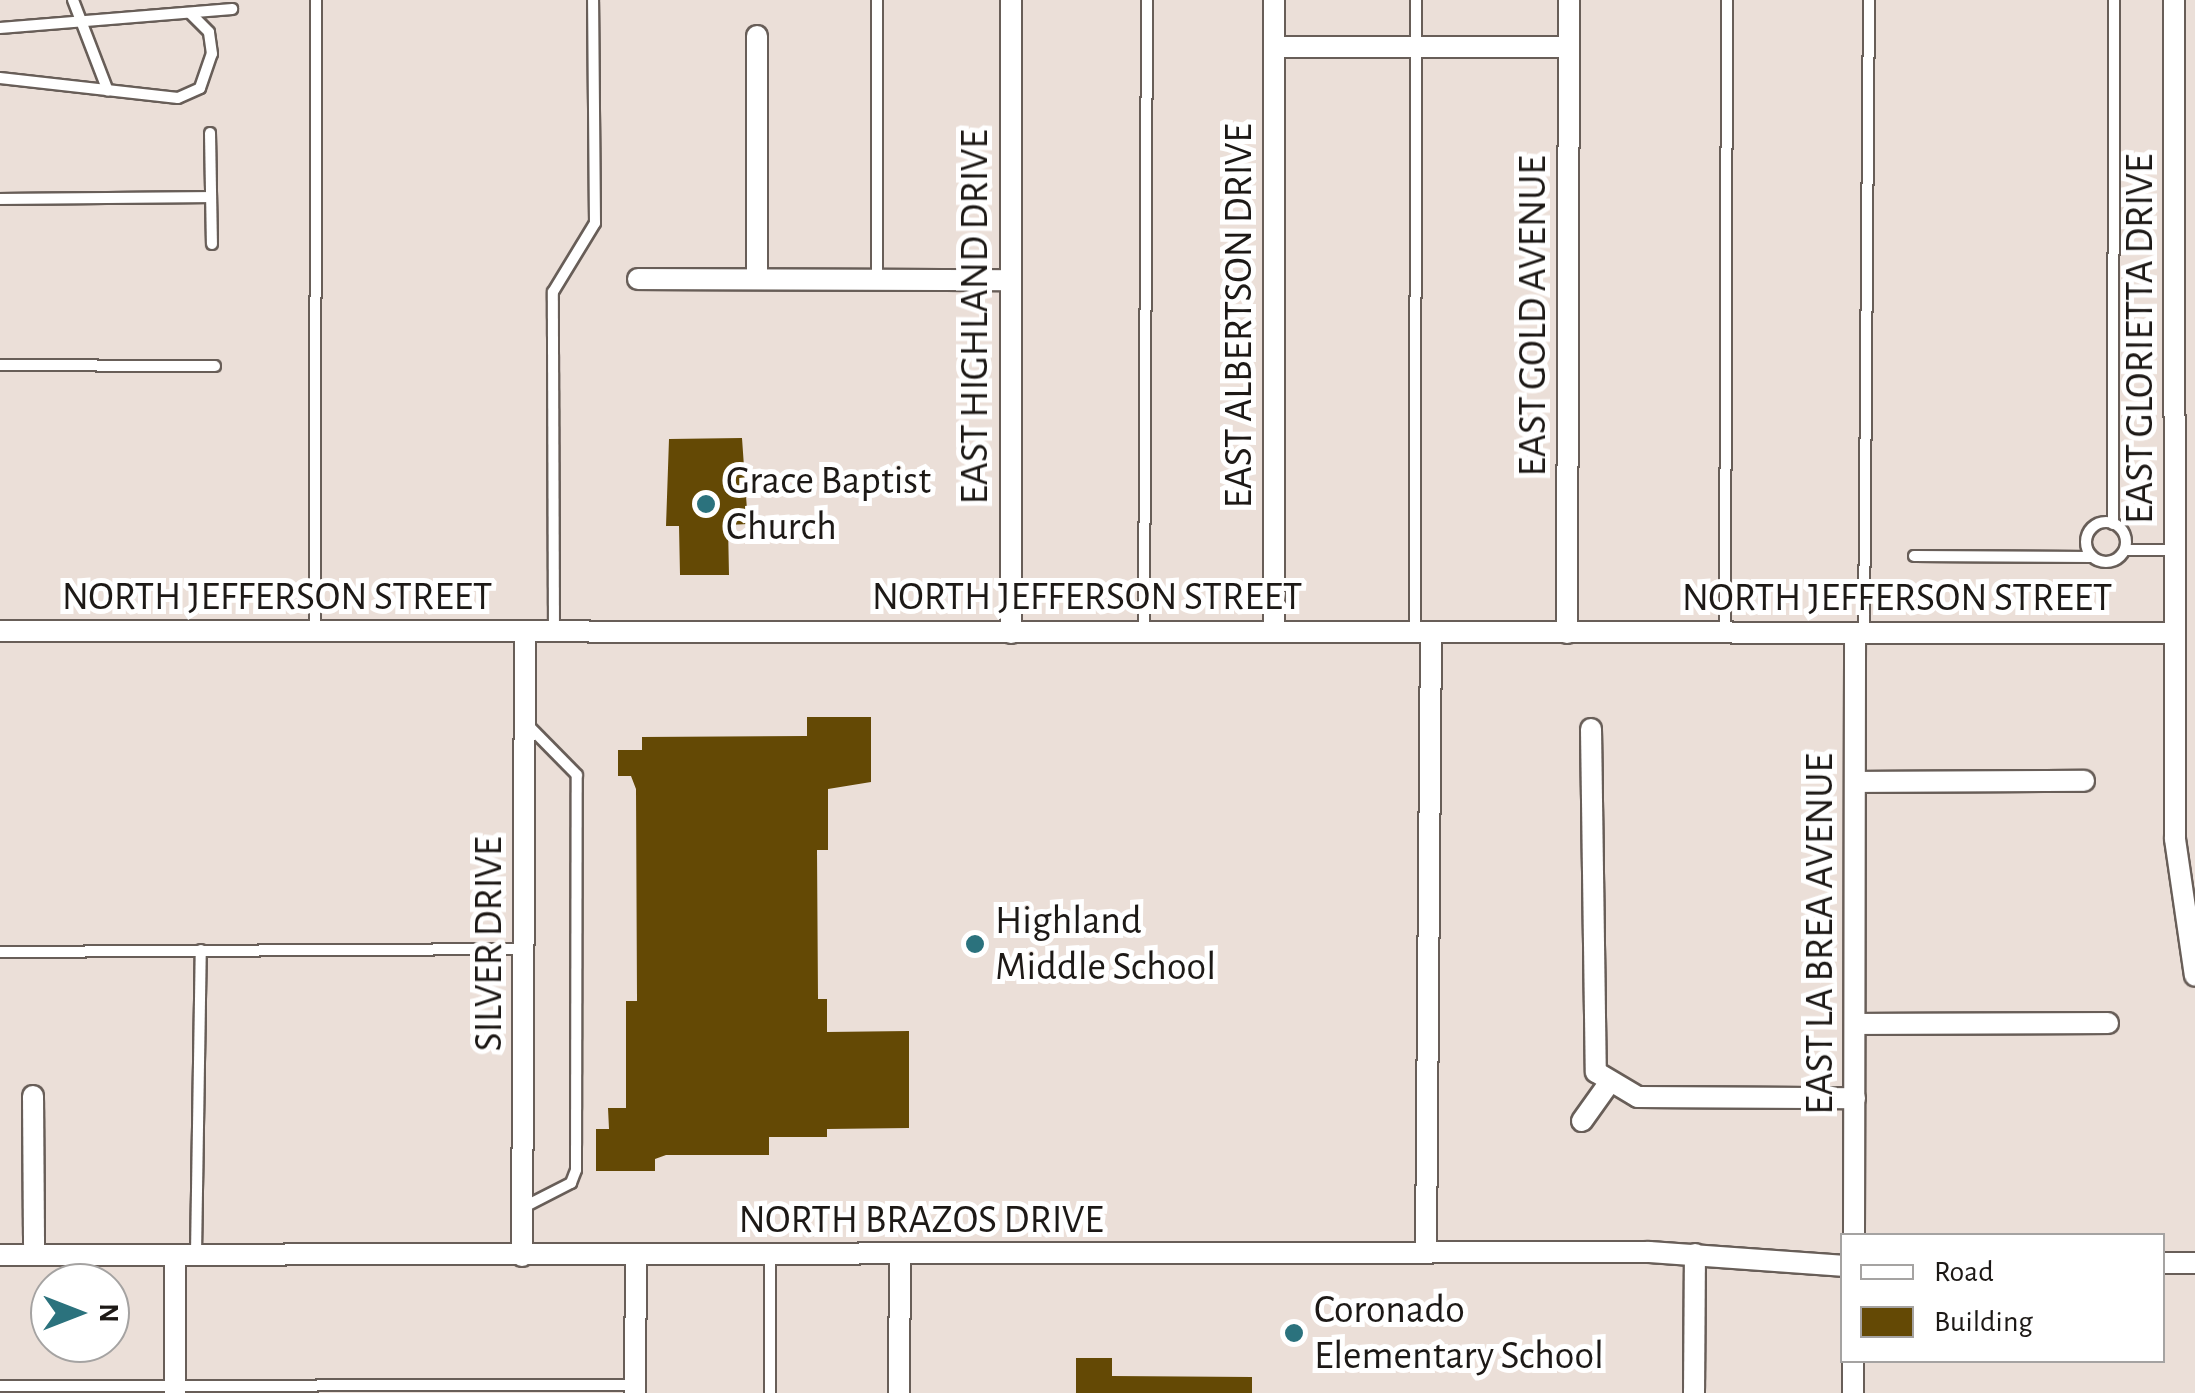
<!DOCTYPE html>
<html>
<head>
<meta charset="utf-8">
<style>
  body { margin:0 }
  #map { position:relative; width:2195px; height:1393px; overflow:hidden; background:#ebdfd8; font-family:"Alegreya Sans",sans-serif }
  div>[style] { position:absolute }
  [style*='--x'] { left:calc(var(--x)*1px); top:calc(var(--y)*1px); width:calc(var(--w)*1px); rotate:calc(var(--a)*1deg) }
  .building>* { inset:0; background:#644905 }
  .roads { filter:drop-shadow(2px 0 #685e58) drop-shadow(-2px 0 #685e58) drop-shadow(0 2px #685e58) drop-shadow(0 -2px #685e58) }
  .lane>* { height:10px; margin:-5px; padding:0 5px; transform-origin:5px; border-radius:5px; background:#fff }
  .lane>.ring { margin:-5px; padding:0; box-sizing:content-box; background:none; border:10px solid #fff; border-radius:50% }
  .street>* { height:20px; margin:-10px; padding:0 10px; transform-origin:10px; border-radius:10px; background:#fff }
  .dots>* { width:28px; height:28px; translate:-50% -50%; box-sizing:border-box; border:5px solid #fff; border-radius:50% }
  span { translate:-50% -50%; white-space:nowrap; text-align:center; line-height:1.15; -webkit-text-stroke:10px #fff; paint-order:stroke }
  .street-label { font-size:40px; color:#1d1916 }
  .poi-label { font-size:40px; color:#1d1916 }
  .left { translate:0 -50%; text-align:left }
  .legend { position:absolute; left:1840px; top:1233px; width:325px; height:130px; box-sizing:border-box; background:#fff; border:2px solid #a5a3a2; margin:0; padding:12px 18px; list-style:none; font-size:30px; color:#1d1916 }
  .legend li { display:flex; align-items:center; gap:20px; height:50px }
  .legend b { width:50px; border:2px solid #a5a3a2 }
  .north { position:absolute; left:30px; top:1263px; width:100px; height:100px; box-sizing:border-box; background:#fff; border:2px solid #a5a3a2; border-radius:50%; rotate:90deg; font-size:28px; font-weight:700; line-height:40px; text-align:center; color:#1d1916 }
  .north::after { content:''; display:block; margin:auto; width:35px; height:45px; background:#2b727d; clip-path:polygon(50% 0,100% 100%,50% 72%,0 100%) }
</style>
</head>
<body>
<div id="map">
  <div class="building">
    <i style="clip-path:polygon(742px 438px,748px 524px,728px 525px,729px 575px,680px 575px,679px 526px,666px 526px,669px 439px)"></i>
    <i style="clip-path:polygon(807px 717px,871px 717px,871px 782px,828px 789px,828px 850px,817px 850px,818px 999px,827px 999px,827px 1032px,909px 1031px,909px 1128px,827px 1129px,827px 1137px,769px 1137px,769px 1155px,666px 1155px,655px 1159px,655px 1171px,596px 1171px,596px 1129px,609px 1129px,608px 1108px,626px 1108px,626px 1001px,637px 1001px,636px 789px,631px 776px,618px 776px,618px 750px,642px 750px,642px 737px,807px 736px)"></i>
    <i style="clip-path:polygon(1076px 1358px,1112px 1358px,1112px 1376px,1252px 1377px,1252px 1393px,1076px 1393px)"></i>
  </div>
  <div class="roads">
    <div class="lane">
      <i style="--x:73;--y:0;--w:97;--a:69"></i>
      <i style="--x:0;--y:28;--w:233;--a:-4.7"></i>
      <i style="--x:0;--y:78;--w:179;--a:6.4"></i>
      <i style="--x:178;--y:98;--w:24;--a:-24"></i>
      <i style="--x:200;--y:88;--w:36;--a:-71"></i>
      <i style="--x:212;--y:54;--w:22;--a:-98"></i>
      <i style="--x:209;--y:32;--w:27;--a:-135"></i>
      <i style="--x:210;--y:133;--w:111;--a:89"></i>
      <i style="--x:0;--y:199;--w:211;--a:-0.5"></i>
      <i style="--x:877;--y:279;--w:279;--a:-90"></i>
      <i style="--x:0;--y:365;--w:215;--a:0.3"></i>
      <i class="ring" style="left:2086px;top:522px;width:30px;height:30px"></i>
      <i style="--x:2113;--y:524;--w:524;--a:-89.89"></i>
      <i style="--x:2125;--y:550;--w:49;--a:0"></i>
      <i style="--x:1914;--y:556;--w:178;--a:0.3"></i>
      <i style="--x:554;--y:631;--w:339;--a:-90.2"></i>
      <i style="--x:553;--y:292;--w:81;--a:-58.7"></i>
      <i style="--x:595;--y:223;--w:223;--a:-90.5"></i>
      <i style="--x:315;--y:632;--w:632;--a:-89.91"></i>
      <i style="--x:1415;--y:632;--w:632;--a:-89.91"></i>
      <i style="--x:1864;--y:632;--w:632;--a:-89.55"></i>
      <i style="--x:1144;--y:633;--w:633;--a:-89.73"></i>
      <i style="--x:1725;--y:633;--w:633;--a:-89.82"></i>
      <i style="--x:0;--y:952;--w:523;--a:-0.33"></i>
      <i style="--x:524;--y:1207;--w:53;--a:-27.1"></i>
      <i style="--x:571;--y:1183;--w:14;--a:-69"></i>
      <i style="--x:576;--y:1170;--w:395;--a:-89.9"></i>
      <i style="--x:577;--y:775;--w:74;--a:-134.5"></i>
      <i style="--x:196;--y:1254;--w:304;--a:-89.1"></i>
      <i style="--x:770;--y:1256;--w:137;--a:90"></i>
      <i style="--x:0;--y:1386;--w:635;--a:-0.09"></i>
    </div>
    <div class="street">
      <i style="--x:2174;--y:0;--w:839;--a:89.93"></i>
      <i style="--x:2175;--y:839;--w:138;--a:81.7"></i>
      <i style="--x:1274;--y:47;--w:295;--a:0"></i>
      <i style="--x:638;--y:279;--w:372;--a:0.2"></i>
      <i style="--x:757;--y:279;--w:243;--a:-90"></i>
      <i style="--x:0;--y:631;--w:2174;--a:0.05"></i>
      <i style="--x:1274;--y:632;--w:632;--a:-90"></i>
      <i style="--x:1011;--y:633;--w:633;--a:-90"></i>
      <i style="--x:1567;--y:633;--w:633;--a:-89.82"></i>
      <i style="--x:1591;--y:729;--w:343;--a:89.2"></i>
      <i style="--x:1596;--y:1072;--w:49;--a:30.8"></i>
      <i style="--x:1638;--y:1097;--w:217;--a:0.3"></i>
      <i style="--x:1856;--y:782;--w:228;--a:-0.3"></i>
      <i style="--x:1855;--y:1024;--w:253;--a:-0.2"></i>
      <i style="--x:33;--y:1096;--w:159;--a:89.6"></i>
      <i style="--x:1582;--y:1121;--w:43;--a:-54.5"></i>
      <i style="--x:1854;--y:1236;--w:603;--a:-89.9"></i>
      <i style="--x:1426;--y:1251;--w:619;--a:-89.54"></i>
      <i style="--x:0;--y:1255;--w:1649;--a:-0.1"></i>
      <i style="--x:1649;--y:1252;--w:194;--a:4.1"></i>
      <i style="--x:522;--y:1256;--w:624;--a:-89.72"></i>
      <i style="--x:2162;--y:1263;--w:33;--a:0"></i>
      <i style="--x:175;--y:1393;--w:138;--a:-90"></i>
      <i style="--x:635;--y:1393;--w:137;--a:-89.6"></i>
      <i style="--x:899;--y:1393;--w:137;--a:-89.6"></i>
      <i style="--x:1694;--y:1393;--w:139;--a:-89.6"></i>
      <i style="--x:1853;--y:1393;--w:33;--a:-90"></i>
    </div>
  </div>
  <div class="dots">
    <i style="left:706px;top:504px;background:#2b727d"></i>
    <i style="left:975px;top:944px;background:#2b727d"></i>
    <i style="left:1294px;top:1333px;background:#2b727d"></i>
  </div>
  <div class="street-label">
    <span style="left:1239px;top:316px;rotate:-90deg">EAST ALBERTSON DRIVE</span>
    <span style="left:1533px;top:316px;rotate:-90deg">EAST GOLD AVENUE</span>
    <span style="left:975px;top:317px;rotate:-90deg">EAST HIGHLAND DRIVE</span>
    <span style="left:2140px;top:339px;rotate:-90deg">EAST GLORIETTA DRIVE</span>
    <span style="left:277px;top:597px">NORTH JEFFERSON STREET</span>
    <span style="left:1087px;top:597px">NORTH JEFFERSON STREET</span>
    <span style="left:1897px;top:598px">NORTH JEFFERSON STREET</span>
    <span style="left:1820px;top:934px;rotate:-90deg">EAST LA BREA AVENUE</span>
    <span style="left:489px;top:944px;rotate:-90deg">SILVER DRIVE</span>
    <span style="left:921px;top:1220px">NORTH BRAZOS DRIVE</span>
  </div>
  <div class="poi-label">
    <span class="left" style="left:726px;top:504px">Grace Baptist<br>Church</span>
    <span class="left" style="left:995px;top:944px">Highland<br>Middle School</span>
    <span class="left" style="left:1314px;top:1333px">Coronado<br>Elementary School</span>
  </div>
  <ul class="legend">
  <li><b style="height:12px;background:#fff"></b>Road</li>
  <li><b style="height:28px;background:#644905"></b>Building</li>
  </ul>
  <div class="north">N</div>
</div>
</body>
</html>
